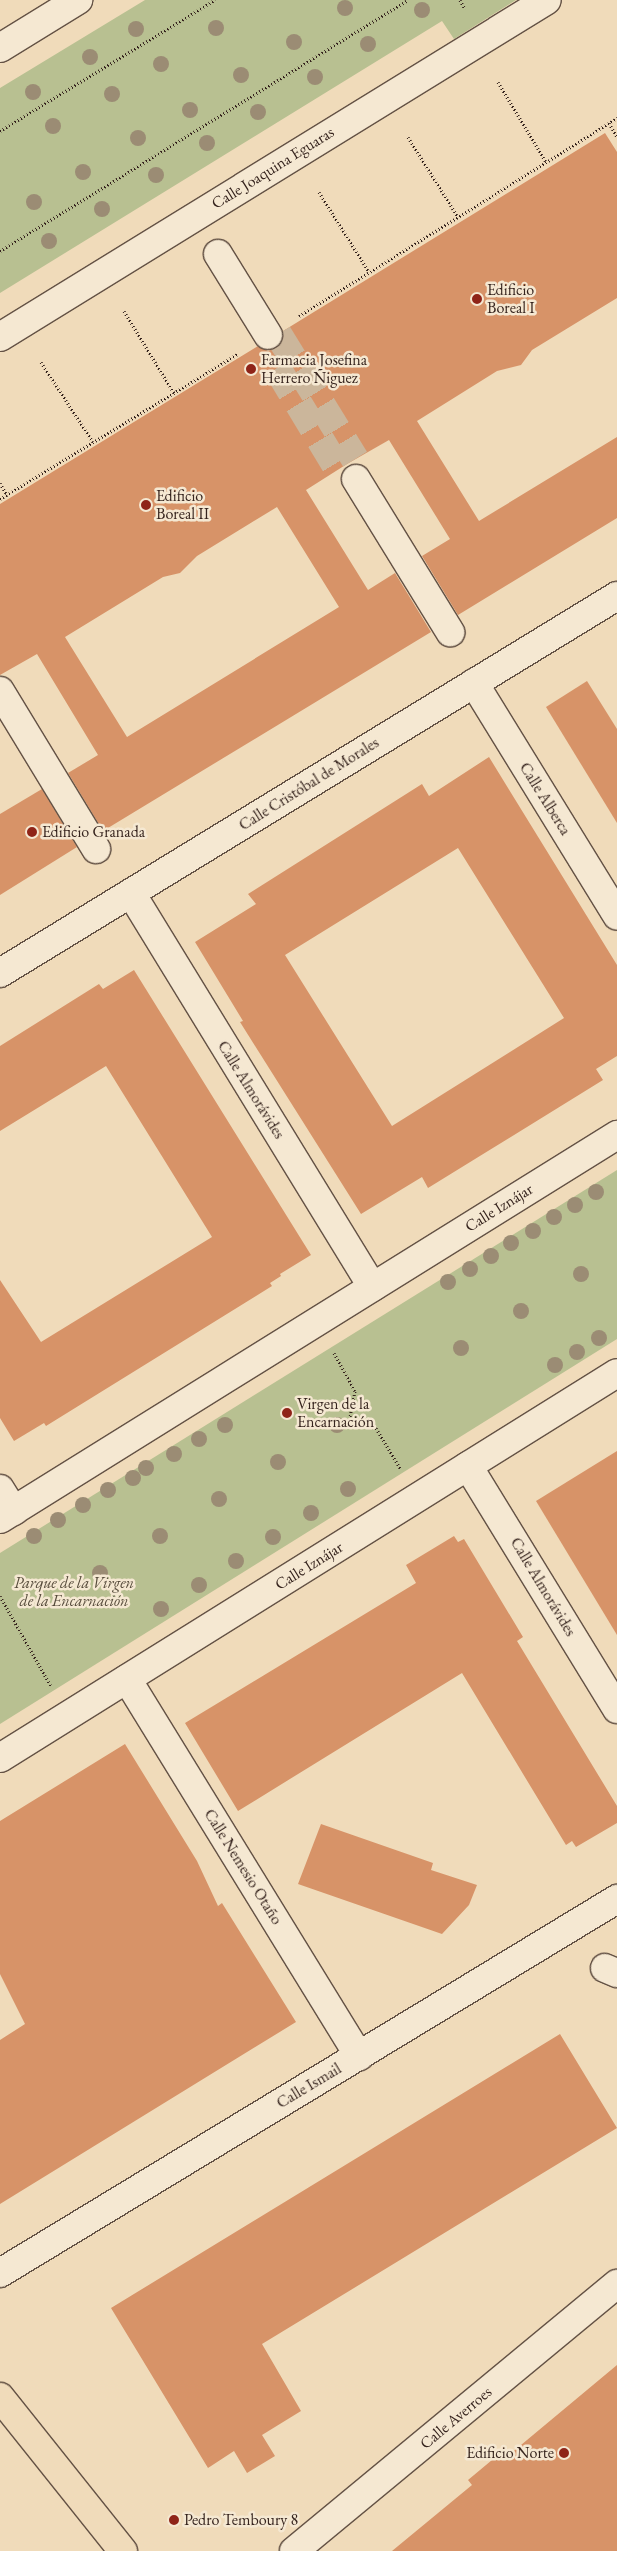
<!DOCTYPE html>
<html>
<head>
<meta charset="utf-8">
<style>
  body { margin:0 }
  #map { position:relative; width:617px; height:2551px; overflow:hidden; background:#f0dbba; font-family:"EB Garamond",serif }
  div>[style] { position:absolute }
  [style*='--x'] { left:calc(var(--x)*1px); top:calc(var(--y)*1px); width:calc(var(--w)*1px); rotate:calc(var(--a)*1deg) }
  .green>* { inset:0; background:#b8c091 }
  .building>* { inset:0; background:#d79368 }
  .pedestrian-tunnel>* { height:28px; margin-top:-14px; transform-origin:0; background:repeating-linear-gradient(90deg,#cbb69b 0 28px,transparent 0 42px) }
  .path>* { height:3px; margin-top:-1.5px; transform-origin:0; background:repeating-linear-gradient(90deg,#36241e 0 1px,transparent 0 3.5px) }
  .roads { filter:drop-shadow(1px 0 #645245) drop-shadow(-1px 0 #645245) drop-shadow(0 1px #645245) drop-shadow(0 -1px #645245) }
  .pedestrian>* { height:28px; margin:-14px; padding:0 14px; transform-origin:14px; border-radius:14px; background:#f5e8d2 }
  .minor>* { height:28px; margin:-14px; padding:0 14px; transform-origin:14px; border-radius:14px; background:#f5e8d2 }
  .tertiary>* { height:28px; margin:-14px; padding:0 14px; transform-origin:14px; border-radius:14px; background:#f5e8d2 }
  .secondary>* { height:28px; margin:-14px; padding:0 14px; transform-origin:14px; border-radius:14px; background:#f5e8d2 }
  .primary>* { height:28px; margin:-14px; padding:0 14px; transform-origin:14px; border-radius:14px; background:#f0dbba }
  .trees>* { width:16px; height:16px; margin:-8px; border-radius:50%; background:#9b8c74 }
  .dots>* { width:14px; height:14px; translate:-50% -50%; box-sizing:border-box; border:2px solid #f5e8d2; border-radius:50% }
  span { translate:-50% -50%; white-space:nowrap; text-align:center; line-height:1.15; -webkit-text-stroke:5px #f5e8d2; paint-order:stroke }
  .street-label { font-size:16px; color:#36241e }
  .poi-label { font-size:16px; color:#36241e }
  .left { translate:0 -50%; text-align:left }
  .right { translate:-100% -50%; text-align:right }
  .park-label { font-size:16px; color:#564b3b; font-style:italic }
</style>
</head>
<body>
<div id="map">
  <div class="green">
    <i style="clip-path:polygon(145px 0,516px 0,454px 39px,442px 21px,0 293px,0 88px)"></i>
    <i style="clip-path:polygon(617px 1170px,617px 1339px,0 1724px,0 1553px)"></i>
  </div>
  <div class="building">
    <i style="clip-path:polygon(evenodd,605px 133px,617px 152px,617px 298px,532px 350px,521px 365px,497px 371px,417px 421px,479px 521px,617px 437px,617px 518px,458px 615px,422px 556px,450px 539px,389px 440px,347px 464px,306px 490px,368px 590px,395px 573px,431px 632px,103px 831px,68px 773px,98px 755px,37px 654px,0 675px,0 504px,258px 346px,268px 351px,276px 348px,282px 342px,283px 331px,605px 133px,277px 507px,339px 607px,127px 737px,65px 637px,163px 577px,180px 573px,197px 556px,277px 507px)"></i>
    <i style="clip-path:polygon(587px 681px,617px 729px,617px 823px,546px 707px)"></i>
    <i style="clip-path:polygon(evenodd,489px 757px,617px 965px,617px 1056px,596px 1069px,603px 1080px,488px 1151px,428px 1188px,422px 1177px,361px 1214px,240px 1022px,243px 1021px,195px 942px,256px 904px,248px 894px,422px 784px,429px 796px,489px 757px,458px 848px,564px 1018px,392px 1126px,285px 955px,458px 848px)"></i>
    <i style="clip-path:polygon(42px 789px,77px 847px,0 895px,0 814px)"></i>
    <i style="clip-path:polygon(134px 970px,311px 1255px,280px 1274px,281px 1276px,270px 1283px,272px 1286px,46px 1426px,44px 1423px,14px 1441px,0 1418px,0 1280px,41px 1342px,212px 1237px,106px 1066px,0 1131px,0 1046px,99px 984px,103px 989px)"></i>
    <i style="clip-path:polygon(617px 1451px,617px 1635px,536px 1501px)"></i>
    <i style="clip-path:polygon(454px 1536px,458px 1542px,464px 1539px,523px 1637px,517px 1641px,617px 1806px,617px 1823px,576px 1847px,572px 1841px,566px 1845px,462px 1673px,238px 1811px,185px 1723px,416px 1583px,406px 1565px)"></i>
    <i style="clip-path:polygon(125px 1744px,197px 1861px,218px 1906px,222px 1903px,296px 2022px,0 2204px,0 2040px,25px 2024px,0 1974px,0 1821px)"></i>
    <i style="clip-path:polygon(321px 1824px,433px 1863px,431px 1870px,477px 1885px,469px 1905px,442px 1934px,298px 1884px)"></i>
    <i style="clip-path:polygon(560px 2034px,617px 2128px,262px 2344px,301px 2411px,262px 2435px,275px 2456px,247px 2473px,234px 2451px,208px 2468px,111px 2308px)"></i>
    <i style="clip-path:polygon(617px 2365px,617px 2551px,392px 2551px,472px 2485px,468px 2480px,504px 2450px,509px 2455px)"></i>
  </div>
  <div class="pedestrian-tunnel">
    <i style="--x:278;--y:334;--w:147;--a:58.4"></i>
    <i style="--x:277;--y:368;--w:118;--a:58.9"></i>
  </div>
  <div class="path">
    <i style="--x:460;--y:0;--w:10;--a:61"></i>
    <i style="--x:498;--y:82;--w:93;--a:59"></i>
    <i style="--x:609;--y:123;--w:16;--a:60"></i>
    <i style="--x:0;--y:131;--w:252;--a:-31.4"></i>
    <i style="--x:408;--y:137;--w:94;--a:58"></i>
    <i style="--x:319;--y:192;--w:94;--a:58"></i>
    <i style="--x:0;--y:251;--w:479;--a:-31.6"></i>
    <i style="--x:124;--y:311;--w:96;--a:58.6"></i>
    <i style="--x:299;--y:316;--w:375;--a:-31.9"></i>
    <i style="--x:41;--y:362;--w:95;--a:57"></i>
    <i style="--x:0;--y:483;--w:14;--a:60"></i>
    <i style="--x:0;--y:499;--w:279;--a:-31.4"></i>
    <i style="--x:334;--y:1353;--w:43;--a:61.1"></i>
    <i style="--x:355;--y:1391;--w:31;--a:101"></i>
    <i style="--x:349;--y:1421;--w:28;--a:15"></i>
    <i style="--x:376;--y:1428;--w:47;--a:59"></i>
    <i style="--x:0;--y:1596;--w:103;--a:60.5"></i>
  </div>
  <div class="roads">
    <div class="pedestrian">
      <i style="--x:218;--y:254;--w:95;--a:58.3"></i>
      <i style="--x:356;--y:479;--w:180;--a:58.4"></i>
      <i style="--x:0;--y:691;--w:185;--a:58.7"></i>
      <i style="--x:605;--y:1968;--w:13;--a:23"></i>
    </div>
    <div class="minor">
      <i style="--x:474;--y:683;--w:273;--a:58.4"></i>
      <i style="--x:0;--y:1489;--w:26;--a:58"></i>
      <i style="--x:127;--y:1679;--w:443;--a:58.4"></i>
      <i style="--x:294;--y:2551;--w:419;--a:-39.6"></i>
    </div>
    <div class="tertiary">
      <i style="--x:131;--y:893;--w:462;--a:58.5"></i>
      <i style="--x:0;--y:973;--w:723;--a:-31.43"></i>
      <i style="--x:468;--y:1466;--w:285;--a:58.5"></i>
      <i style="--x:0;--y:1519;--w:727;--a:-31.9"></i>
      <i style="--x:0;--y:1758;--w:727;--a:-31.96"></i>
      <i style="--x:0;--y:2273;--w:722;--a:-31.22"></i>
    </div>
    <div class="secondary">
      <i style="--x:0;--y:48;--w:92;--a:-31.6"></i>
      <i style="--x:0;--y:337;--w:642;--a:-31.64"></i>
    </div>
    <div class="primary">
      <i style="--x:0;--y:2397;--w:197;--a:51.4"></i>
    </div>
  </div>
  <div class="trees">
    <i style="left:345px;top:8px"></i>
    <i style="left:422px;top:10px"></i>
    <i style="left:216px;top:28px"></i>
    <i style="left:136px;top:29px"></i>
    <i style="left:294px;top:42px"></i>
    <i style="left:368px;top:44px"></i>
    <i style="left:90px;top:57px"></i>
    <i style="left:161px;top:64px"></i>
    <i style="left:241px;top:75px"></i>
    <i style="left:315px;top:77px"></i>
    <i style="left:33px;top:92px"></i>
    <i style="left:112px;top:94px"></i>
    <i style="left:190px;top:110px"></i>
    <i style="left:258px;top:112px"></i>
    <i style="left:53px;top:126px"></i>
    <i style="left:138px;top:138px"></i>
    <i style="left:207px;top:143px"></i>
    <i style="left:83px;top:172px"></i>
    <i style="left:156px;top:175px"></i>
    <i style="left:34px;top:202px"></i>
    <i style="left:102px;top:209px"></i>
    <i style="left:49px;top:241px"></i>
    <i style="left:596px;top:1192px"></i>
    <i style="left:575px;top:1205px"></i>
    <i style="left:554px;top:1217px"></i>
    <i style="left:533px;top:1231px"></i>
    <i style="left:511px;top:1243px"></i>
    <i style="left:491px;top:1256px"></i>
    <i style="left:470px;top:1269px"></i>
    <i style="left:581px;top:1274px"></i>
    <i style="left:448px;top:1282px"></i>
    <i style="left:521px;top:1311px"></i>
    <i style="left:599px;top:1338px"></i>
    <i style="left:461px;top:1348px"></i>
    <i style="left:577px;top:1352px"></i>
    <i style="left:555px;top:1365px"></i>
    <i style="left:225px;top:1425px"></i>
    <i style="left:337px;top:1425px"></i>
    <i style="left:199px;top:1439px"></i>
    <i style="left:174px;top:1454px"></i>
    <i style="left:278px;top:1462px"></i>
    <i style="left:146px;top:1468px"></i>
    <i style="left:133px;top:1478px"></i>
    <i style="left:348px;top:1489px"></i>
    <i style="left:108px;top:1490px"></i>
    <i style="left:219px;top:1499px"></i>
    <i style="left:83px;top:1505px"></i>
    <i style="left:311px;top:1513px"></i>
    <i style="left:58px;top:1520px"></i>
    <i style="left:34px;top:1536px"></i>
    <i style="left:160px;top:1536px"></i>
    <i style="left:273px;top:1537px"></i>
    <i style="left:236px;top:1561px"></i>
    <i style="left:100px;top:1573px"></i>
    <i style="left:199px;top:1585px"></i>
    <i style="left:161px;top:1609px"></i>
  </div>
  <div class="dots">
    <i style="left:477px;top:299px;background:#8f2418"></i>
    <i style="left:251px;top:369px;background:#8f2418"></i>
    <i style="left:146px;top:505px;background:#8f2418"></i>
    <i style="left:32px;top:832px;background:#8f2418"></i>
    <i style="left:287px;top:1413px;background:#8f2418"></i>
    <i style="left:564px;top:2453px;background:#8f2418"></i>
    <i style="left:174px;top:2520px;background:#8f2418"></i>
  </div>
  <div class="street-label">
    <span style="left:273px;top:168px;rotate:-32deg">Calle Joaquina Eguaras</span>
    <span style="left:309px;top:784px;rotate:-32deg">Calle Cristóbal de Morales</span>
    <span style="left:545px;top:799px;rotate:58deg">Calle Alberca</span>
    <span style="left:251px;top:1090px;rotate:58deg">Calle Almorávides</span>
    <span style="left:499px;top:1208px;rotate:-32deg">Calle Iznájar</span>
    <span style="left:309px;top:1566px;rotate:-32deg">Calle Iznájar</span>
    <span style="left:543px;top:1587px;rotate:59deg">Calle Almorávides</span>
    <span style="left:243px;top:1867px;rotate:58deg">Calle Nemesio Otaño</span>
    <span style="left:309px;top:2086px;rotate:-31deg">Calle Ismail</span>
    <span style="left:456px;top:2418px;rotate:-40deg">Calle Averroes</span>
  </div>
  <div class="poi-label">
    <span class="left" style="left:487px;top:299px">Edificio<br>Boreal I</span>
    <span class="left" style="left:261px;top:369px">Farmacia Josefina<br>Herrero Ñiguez</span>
    <span class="left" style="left:156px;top:505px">Edificio<br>Boreal II</span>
    <span class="left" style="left:42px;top:832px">Edificio Granada</span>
    <span class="left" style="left:297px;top:1413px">Virgen de la<br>Encarnación</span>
    <span class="right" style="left:554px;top:2453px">Edificio Norte</span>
    <span class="left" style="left:184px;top:2520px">Pedro Temboury 8</span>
  </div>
  <div class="park-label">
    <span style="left:74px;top:1592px">Parque de la Virgen<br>de la Encarnación</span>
  </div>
</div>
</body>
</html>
